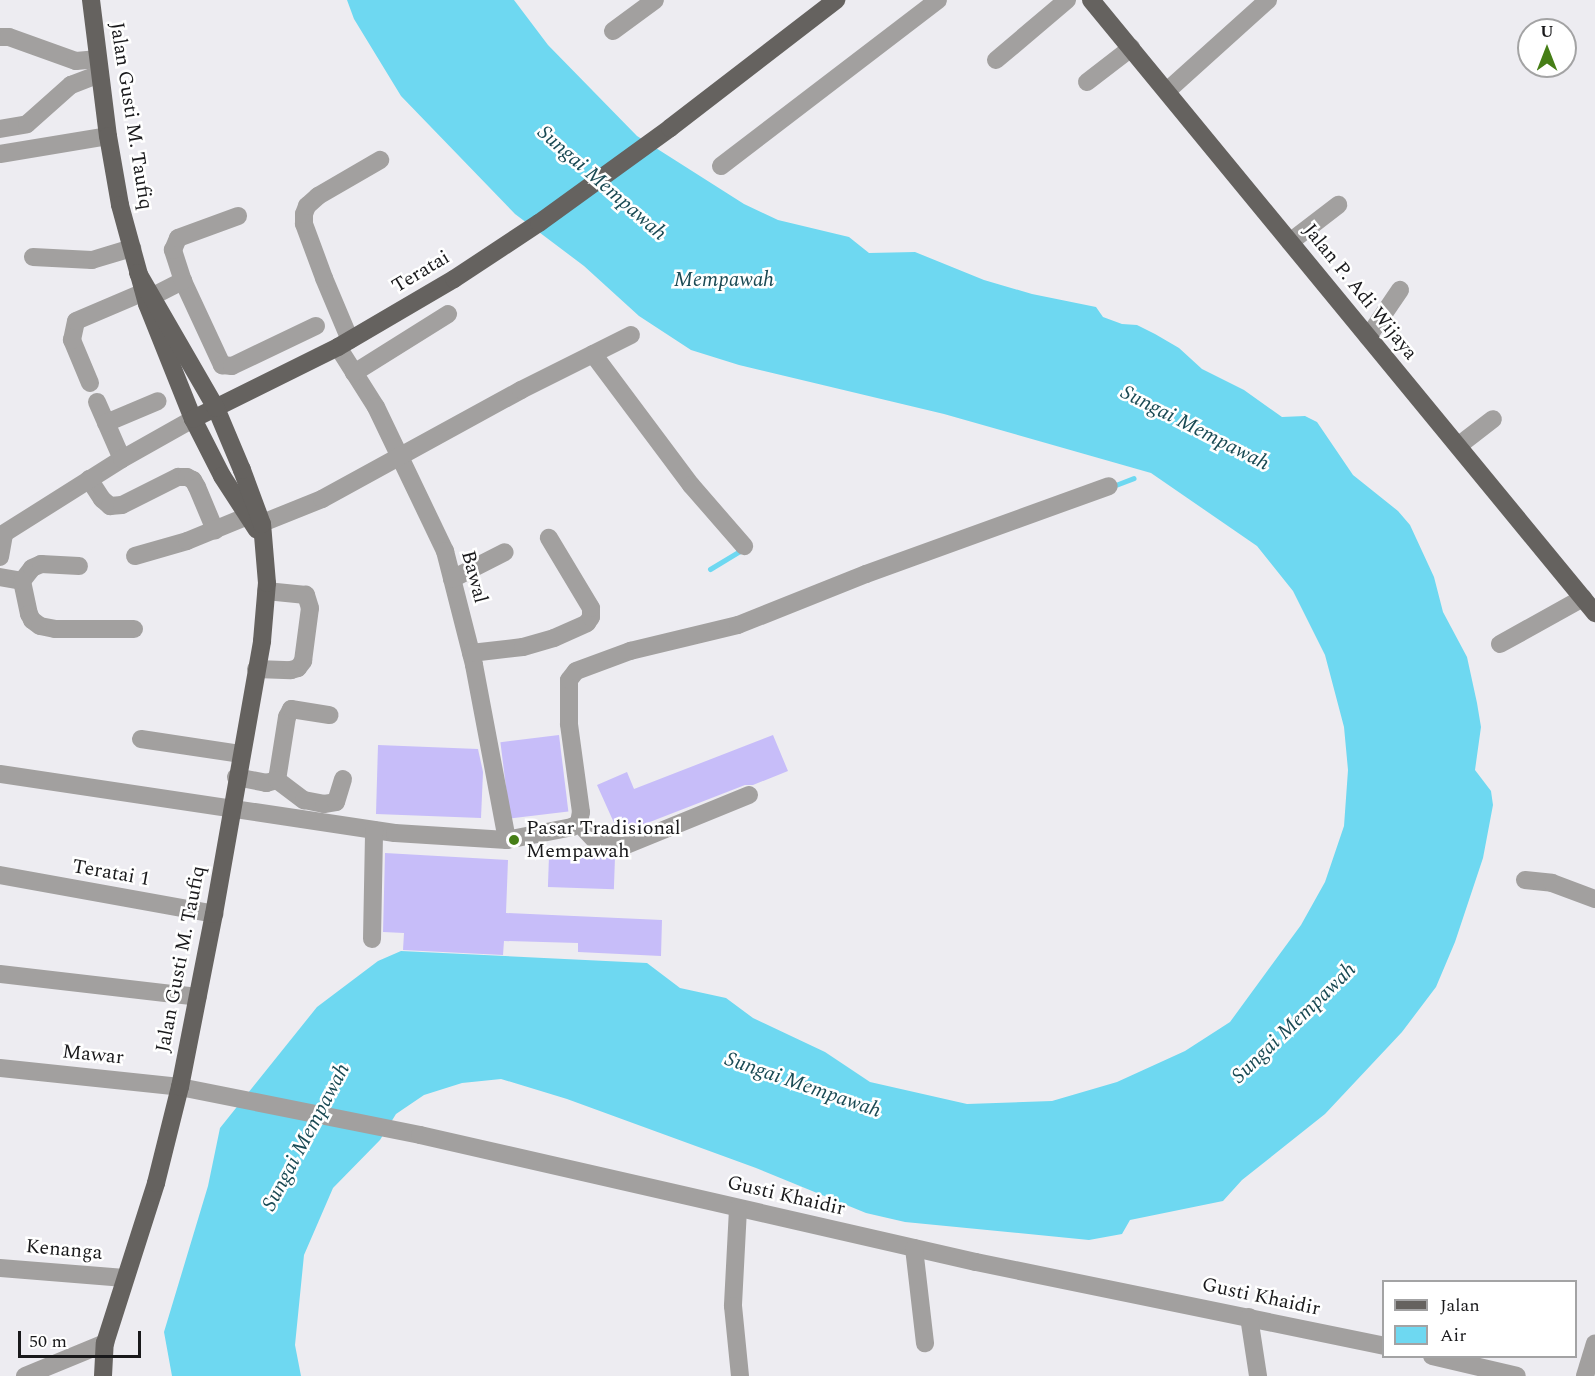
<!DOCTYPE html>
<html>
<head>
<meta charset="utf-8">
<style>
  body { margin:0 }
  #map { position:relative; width:1595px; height:1376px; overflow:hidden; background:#edecf1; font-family:Spectral,serif }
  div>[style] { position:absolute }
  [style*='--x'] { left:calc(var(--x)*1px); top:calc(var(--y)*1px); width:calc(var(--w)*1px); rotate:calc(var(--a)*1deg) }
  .water>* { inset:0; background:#6ed8f1 }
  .stream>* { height:5px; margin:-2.5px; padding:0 2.5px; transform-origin:2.5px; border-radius:2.5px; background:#6ed8f1 }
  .building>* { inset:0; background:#c7bdf9; transform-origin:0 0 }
  .minor>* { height:18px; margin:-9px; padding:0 9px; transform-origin:9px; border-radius:9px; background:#a2a09f }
  .major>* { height:18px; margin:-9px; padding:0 9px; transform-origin:9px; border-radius:9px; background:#65625f }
  .dots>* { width:16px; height:16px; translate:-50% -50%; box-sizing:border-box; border:3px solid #fff; border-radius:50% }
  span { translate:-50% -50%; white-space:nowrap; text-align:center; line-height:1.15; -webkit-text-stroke:5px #fff; paint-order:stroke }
  .street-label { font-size:20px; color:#19191b }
  .poi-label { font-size:20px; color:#19191b }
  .left { translate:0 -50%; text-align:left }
  .water-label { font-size:21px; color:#1a4a54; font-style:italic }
  .legend { position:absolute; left:1382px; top:1280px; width:195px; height:78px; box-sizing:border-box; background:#fff; border:2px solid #a3a3a4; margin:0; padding:8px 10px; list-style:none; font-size:18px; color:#19191b }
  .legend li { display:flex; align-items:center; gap:12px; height:30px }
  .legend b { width:30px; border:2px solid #a3a3a4 }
  .north { position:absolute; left:1517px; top:18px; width:60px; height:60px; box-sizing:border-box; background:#fff; border:2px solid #a3a3a4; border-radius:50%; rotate:0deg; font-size:16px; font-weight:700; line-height:24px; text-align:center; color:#19191b }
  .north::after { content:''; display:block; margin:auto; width:21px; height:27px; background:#467e16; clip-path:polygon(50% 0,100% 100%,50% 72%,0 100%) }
  .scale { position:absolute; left:18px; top:1331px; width:123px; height:27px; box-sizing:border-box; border:3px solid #19191b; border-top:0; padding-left:8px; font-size:18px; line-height:21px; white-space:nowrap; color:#19191b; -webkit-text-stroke:4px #fff; paint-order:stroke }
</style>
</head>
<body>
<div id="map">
  <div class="water">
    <i style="clip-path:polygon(347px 0,514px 0,548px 45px,637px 136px,744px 204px,778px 220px,849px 237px,869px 253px,915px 252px,984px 280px,1032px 294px,1096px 307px,1103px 317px,1122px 324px,1137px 325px,1155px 334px,1179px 348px,1202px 369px,1244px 390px,1282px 417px,1305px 416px,1317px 422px,1353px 475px,1398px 511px,1410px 525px,1434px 577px,1443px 612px,1467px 657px,1477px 703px,1481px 727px,1475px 770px,1491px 791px,1493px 805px,1483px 858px,1455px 942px,1436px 987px,1402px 1032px,1325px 1114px,1242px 1180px,1223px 1201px,1130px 1220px,1122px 1234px,1089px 1240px,905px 1222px,866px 1213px,756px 1168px,567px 1099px,501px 1079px,462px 1083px,424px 1095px,396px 1114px,380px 1140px,333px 1188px,304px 1255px,295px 1345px,301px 1376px,172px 1376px,164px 1332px,208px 1186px,220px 1128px,317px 1007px,378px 961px,401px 951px,647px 963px,680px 988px,726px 998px,753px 1018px,825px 1052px,870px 1082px,967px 1104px,1052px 1101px,1117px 1082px,1185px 1051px,1230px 1022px,1301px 925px,1325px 882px,1344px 826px,1348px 770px,1344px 727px,1325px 655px,1293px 591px,1257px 546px,1151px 473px,944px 414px,739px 365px,691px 350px,639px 316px,584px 266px,515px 214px,401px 96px,354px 19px)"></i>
  </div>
  <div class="stream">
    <i style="--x:1113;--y:486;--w:22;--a:-21"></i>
    <i style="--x:710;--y:569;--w:35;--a:-31"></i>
    <i style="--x:740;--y:551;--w:3;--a:-135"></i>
  </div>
  <div class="building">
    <i style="left:559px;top:735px;width:77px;height:59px;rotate:83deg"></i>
    <i style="clip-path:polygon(773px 735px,788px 771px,753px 785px,745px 785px,619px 834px,597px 785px,627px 772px,634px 789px)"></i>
    <i style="clip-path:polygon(378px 745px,478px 749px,483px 772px,481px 818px,376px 814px)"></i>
    <i style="clip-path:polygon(385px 853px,508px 860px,506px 913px,662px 920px,661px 956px,578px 952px,578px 943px,504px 941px,503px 955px,403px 950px,404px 933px,383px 932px)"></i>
    <i style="left:549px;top:856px;width:66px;height:31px;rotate:2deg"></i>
  </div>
  <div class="minor">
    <i style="--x:613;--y:31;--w:52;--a:-36.4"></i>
    <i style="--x:0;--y:37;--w:9;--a:0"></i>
    <i style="--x:9;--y:37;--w:71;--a:19.7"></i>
    <i style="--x:76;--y:61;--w:22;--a:-5"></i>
    <i style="--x:996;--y:60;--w:93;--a:-40.2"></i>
    <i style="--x:1087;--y:82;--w:56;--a:-37.7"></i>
    <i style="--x:1167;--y:91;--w:136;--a:-42"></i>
    <i style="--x:0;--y:129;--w:27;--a:-10"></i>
    <i style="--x:27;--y:124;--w:59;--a:-41.6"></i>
    <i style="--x:71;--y:85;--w:31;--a:-21"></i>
    <i style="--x:0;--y:154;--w:109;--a:-9.5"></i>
    <i style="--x:721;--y:166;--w:273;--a:-37.4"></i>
    <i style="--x:1290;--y:242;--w:61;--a:-37.6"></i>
    <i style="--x:33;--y:257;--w:59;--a:2.9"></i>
    <i style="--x:92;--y:260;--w:42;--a:-16.7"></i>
    <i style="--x:183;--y:281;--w:93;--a:65.1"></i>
    <i style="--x:222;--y:365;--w:10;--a:6"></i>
    <i style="--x:232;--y:366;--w:93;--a:-25.5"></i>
    <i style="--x:153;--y:296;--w:34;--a:-27"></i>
    <i style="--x:183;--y:281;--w:33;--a:-108"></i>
    <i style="--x:173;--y:250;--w:13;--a:-67"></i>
    <i style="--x:178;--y:238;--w:64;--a:-20.1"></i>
    <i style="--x:1368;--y:337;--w:57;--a:-55.8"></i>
    <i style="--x:350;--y:340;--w:67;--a:-112.8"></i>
    <i style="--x:324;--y:278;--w:58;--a:-110.3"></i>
    <i style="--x:304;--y:224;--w:10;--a:-90"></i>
    <i style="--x:304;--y:214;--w:9;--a:-69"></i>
    <i style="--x:307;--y:206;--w:15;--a:-42"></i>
    <i style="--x:318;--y:196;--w:72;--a:-30.1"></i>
    <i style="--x:338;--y:347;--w:71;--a:57.7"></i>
    <i style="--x:376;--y:407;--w:160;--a:64.4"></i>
    <i style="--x:445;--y:551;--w:118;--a:75.7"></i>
    <i style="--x:474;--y:665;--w:178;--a:79.3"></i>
    <i style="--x:593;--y:354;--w:164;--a:53.2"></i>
    <i style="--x:691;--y:485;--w:81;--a:49"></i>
    <i style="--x:354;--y:373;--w:111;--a:-32.1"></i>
    <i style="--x:90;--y:383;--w:47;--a:-112.7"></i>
    <i style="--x:72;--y:340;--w:19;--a:-78"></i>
    <i style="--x:76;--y:321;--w:74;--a:-23.1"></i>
    <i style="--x:97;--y:402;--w:62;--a:66.3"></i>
    <i style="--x:106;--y:423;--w:56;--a:-22.9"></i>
    <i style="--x:1458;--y:446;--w:44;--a:-37.6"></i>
    <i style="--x:89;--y:479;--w:24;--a:57"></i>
    <i style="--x:102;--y:499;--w:11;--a:41"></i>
    <i style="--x:110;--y:506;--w:12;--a:-5"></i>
    <i style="--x:122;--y:505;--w:63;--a:-26.6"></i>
    <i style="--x:178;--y:477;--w:9;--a:0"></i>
    <i style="--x:187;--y:477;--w:7;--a:27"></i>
    <i style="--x:193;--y:480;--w:8;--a:60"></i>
    <i style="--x:197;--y:487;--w:47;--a:67.3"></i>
    <i style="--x:255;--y:526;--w:72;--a:-21.9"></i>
    <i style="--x:322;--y:499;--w:227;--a:-28.7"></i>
    <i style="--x:521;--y:390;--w:123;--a:-26.6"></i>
    <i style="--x:0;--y:536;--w:144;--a:-32.3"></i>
    <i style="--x:122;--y:459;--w:81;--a:-29.4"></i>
    <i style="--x:135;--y:556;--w:54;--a:-16.1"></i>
    <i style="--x:187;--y:541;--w:66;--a:-22.3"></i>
    <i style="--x:0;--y:557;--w:23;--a:-80"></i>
    <i style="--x:0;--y:577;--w:22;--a:10"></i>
    <i style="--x:22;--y:581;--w:34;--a:78"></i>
    <i style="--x:29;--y:614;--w:7;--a:63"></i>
    <i style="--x:32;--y:620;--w:10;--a:37"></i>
    <i style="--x:40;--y:626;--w:15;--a:11"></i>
    <i style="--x:55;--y:629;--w:79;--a:0"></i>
    <i style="--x:452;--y:579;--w:59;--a:-27"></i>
    <i style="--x:22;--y:581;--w:16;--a:-52"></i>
    <i style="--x:32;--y:568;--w:10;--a:-24"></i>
    <i style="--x:41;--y:564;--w:38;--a:3"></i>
    <i style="--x:1500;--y:644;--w:95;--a:-29"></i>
    <i style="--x:471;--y:653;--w:52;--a:-6.6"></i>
    <i style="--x:523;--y:647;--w:32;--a:-16"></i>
    <i style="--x:554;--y:638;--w:36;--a:-24"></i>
    <i style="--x:587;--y:623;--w:7;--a:-56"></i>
    <i style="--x:591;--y:617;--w:9;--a:-90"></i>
    <i style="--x:591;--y:608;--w:82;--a:-121"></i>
    <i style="--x:256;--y:669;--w:35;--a:2"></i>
    <i style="--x:291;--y:670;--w:7;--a:-16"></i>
    <i style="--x:298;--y:668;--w:9;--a:-54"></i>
    <i style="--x:303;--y:661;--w:53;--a:-82.5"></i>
    <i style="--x:310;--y:608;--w:14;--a:-107"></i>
    <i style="--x:306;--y:595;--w:40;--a:-174.3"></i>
    <i style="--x:141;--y:739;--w:100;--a:8.6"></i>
    <i style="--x:0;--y:774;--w:399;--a:8.5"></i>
    <i style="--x:395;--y:833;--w:112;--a:3.6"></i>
    <i style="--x:507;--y:840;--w:66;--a:-11.3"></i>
    <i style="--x:572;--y:827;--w:8;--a:-30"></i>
    <i style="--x:579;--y:823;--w:11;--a:-80"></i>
    <i style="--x:581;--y:812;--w:89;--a:-97.8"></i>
    <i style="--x:569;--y:724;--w:44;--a:-90"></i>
    <i style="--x:569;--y:680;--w:11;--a:-52"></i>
    <i style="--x:576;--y:671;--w:58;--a:-20.3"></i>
    <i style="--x:630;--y:651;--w:111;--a:-13.5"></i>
    <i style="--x:738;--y:625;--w:138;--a:-21.7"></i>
    <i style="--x:866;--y:574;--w:258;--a:-19.9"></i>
    <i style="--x:236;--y:777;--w:31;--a:11"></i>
    <i style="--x:266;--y:783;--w:11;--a:-15"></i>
    <i style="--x:277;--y:780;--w:64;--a:-81"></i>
    <i style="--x:287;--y:717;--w:9;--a:-63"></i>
    <i style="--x:291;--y:709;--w:39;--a:9"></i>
    <i style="--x:277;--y:780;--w:34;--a:37"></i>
    <i style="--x:304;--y:800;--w:20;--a:11"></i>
    <i style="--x:324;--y:804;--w:12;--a:-9"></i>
    <i style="--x:336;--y:802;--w:24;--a:-73"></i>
    <i style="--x:579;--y:823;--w:25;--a:47"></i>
    <i style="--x:596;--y:841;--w:12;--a:20"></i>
    <i style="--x:607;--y:845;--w:17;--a:3"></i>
    <i style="--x:624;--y:846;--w:135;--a:-22.2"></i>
    <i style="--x:0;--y:875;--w:218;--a:10.3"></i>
    <i style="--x:1525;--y:880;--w:27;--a:6"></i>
    <i style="--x:1552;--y:883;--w:46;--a:20.4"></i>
    <i style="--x:372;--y:939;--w:109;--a:-88.9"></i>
    <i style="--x:0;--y:974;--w:199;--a:6.6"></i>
    <i style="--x:0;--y:1068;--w:181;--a:6"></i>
    <i style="--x:180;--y:1087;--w:245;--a:11.3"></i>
    <i style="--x:420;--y:1135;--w:570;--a:12.87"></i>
    <i style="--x:976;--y:1262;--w:417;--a:11.6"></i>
    <i style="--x:738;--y:1209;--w:97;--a:93"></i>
    <i style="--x:733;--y:1306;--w:70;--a:84.3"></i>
    <i style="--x:914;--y:1248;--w:96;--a:83.4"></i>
    <i style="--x:0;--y:1268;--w:125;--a:4.6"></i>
    <i style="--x:1249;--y:1317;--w:60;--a:81.3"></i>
    <i style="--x:1432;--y:1356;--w:87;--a:13.2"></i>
    <i style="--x:25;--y:1376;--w:87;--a:-22.4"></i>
    <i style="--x:1585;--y:1376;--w:34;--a:-73"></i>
  </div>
  <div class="major">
    <i style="--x:91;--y:0;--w:137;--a:82.9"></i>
    <i style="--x:108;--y:136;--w:70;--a:80.1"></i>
    <i style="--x:120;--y:205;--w:103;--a:74.7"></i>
    <i style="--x:147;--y:304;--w:124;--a:68.2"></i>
    <i style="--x:193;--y:419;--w:64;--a:63"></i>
    <i style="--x:222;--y:476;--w:64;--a:57.1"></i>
    <i style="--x:1091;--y:0;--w:794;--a:50.57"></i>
    <i style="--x:193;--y:419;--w:162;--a:-26.4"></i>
    <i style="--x:338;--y:347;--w:134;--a:-30.4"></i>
    <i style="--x:454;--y:279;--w:102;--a:-33.4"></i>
    <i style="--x:539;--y:223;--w:162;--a:-35.9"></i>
    <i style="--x:670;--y:128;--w:210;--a:-37.6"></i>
    <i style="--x:103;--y:1376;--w:33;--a:-87"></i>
    <i style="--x:105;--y:1343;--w:168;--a:-72.3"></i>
    <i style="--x:156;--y:1183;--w:99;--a:-76"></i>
    <i style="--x:180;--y:1087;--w:176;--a:-78.9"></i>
    <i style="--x:214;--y:914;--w:277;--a:-80"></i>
    <i style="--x:262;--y:641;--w:58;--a:-85.1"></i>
    <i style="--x:267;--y:583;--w:59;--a:-94.8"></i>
    <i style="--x:262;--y:524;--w:58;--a:-110.3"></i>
    <i style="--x:242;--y:470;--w:67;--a:-112.8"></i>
    <i style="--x:216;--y:408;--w:156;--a:-120"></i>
  </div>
  <div class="dots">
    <i style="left:514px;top:840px;background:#467e16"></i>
  </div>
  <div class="street-label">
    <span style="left:131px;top:116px;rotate:81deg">Jalan Gusti M. Taufiq</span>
    <span style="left:421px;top:272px;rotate:-31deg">Teratai</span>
    <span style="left:1360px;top:292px;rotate:51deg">Jalan P. Adi Wijaya</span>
    <span style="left:474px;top:577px;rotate:75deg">Bawal</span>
    <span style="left:111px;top:873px;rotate:10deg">Teratai 1</span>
    <span style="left:181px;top:959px;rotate:-79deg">Jalan Gusti M. Taufiq</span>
    <span style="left:93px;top:1055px;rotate:6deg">Mawar</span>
    <span style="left:786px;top:1196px;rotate:13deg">Gusti Khaidir</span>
    <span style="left:64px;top:1250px;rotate:5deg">Kenanga</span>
    <span style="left:1261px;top:1297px;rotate:12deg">Gusti Khaidir</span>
  </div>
  <div class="poi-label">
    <span class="left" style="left:526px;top:840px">Pasar Tradisional<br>Mempawah</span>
  </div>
  <div class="water-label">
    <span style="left:602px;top:183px;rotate:41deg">Sungai Mempawah</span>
    <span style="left:724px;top:280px">Mempawah</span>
    <span style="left:1195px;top:428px;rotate:27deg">Sungai Mempawah</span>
    <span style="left:1294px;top:1023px;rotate:-44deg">Sungai Mempawah</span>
    <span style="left:803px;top:1085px;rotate:19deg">Sungai Mempawah</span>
    <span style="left:306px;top:1137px;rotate:-62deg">Sungai Mempawah</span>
  </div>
  <ul class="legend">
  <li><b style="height:8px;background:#65625f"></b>Jalan</li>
  <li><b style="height:16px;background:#6ed8f1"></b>Air</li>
  </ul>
  <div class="north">U</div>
  <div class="scale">50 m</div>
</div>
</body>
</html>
